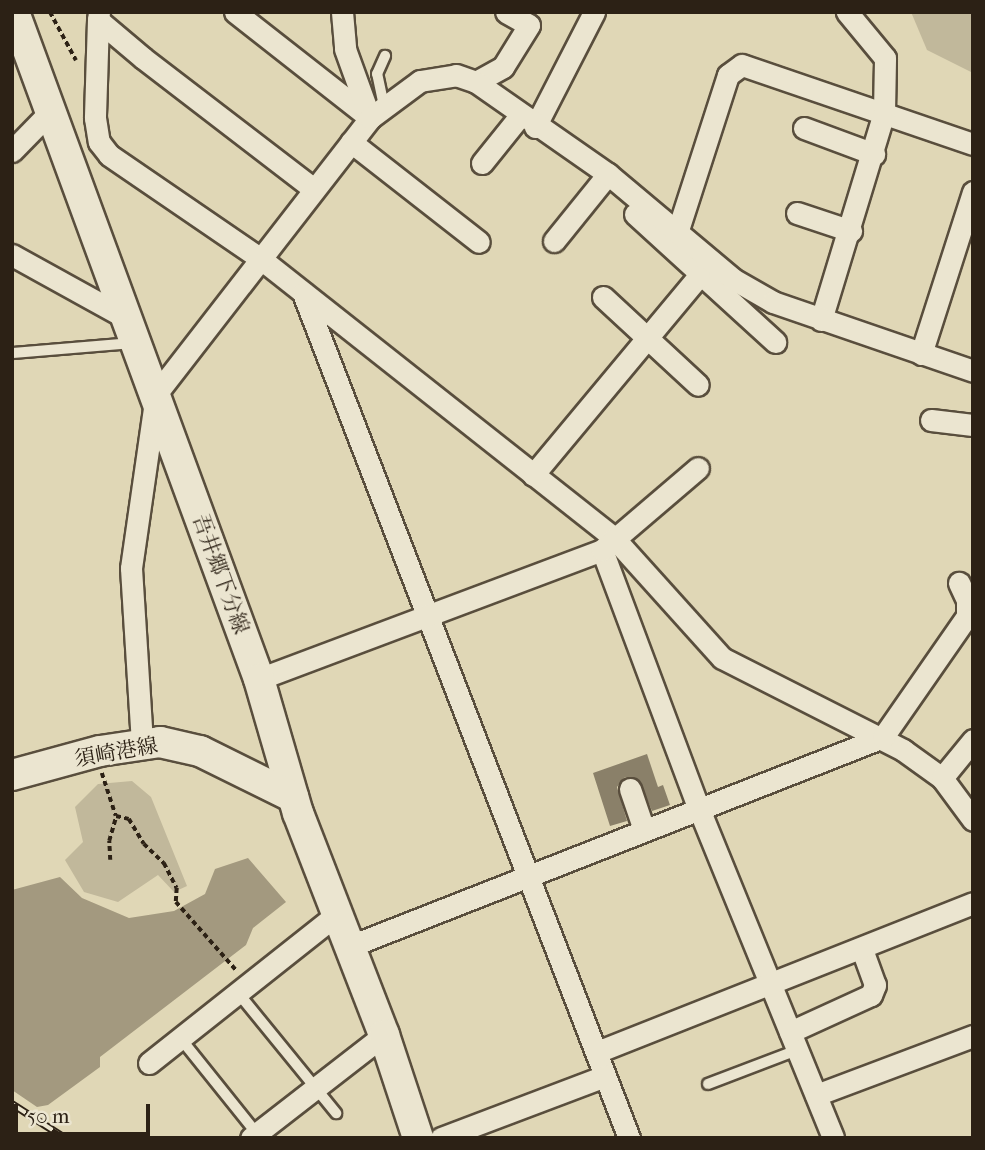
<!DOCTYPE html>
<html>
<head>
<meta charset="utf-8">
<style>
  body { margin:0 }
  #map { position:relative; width:985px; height:1150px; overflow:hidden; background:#e0d7b6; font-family:"IM FELL French Canon","Noto Serif JP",serif }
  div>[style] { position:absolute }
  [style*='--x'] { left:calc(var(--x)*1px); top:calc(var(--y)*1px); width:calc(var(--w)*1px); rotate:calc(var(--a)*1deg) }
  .green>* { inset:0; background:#c1b89b }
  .water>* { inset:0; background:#a3997f }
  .building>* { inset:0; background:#8a8069 }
  .path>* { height:3.5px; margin-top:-1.75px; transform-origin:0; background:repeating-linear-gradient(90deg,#2c2115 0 5px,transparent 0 8.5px) }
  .roads { filter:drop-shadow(2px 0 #594e3d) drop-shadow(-2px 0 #594e3d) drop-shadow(0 2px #594e3d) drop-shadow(0 -2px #594e3d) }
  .service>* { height:10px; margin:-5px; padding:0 5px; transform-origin:5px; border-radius:5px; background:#ebe5d0 }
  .minor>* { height:21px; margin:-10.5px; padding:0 10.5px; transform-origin:10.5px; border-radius:10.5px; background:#ebe5d0 }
  .secondary>* { height:30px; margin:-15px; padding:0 15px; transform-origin:15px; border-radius:15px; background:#ebe5d0 }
  .rail>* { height:8px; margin-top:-4px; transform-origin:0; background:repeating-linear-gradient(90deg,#ebe5d0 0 16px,#2c2115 0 32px); box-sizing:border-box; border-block:2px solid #2c2115 }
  span { translate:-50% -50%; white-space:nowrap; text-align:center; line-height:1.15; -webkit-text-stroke:6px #ebe5d0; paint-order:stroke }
  .street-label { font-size:21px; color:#2c2115 }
  .frame { position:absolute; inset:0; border:14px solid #2c2115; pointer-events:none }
  .scale { position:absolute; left:14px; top:1104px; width:136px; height:32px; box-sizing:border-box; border:4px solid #2c2115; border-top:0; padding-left:9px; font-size:21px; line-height:24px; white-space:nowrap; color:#2c2115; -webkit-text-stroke:5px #ebe5d0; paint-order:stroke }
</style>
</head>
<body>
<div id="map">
  <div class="green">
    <i style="clip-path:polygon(911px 12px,973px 12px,973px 73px,927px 50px)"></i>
    <i style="clip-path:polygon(132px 781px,151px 797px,187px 886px,174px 892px,158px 875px,118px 902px,84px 892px,65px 860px,83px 842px,75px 807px,98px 784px)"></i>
  </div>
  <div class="water">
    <i style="clip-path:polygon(248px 858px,286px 902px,253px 928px,246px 945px,100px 1057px,100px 1067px,48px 1105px,37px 1107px,12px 1090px,12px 890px,60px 877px,82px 898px,129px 918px,174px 911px,205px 894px,215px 869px)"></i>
  </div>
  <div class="building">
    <i style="clip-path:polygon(647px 754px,658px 787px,663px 785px,670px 805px,652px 811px,639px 780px,625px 777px,617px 787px,627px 821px,610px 826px,593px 773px)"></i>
  </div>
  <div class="path">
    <i style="--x:50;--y:12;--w:55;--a:61.6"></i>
    <i style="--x:102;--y:773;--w:45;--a:72"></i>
    <i style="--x:116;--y:816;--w:13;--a:13"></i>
    <i style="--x:129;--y:819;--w:29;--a:59"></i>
    <i style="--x:144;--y:844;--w:28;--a:44"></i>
    <i style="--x:164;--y:863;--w:28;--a:63"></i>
    <i style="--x:177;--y:888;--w:14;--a:94"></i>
    <i style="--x:176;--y:902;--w:91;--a:48.6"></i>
    <i style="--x:110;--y:860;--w:19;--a:-93"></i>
    <i style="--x:109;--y:841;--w:26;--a:-74"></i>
  </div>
  <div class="roads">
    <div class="service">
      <i style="--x:384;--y:106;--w:33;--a:-102"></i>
      <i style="--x:377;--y:74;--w:20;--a:-66"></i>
      <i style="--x:12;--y:353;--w:122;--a:-4.7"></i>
      <i style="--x:239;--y:994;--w:154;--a:50.8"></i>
      <i style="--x:181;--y:1039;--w:123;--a:51.3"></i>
      <i style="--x:708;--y:1084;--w:95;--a:-20.9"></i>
    </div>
    <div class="minor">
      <i style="--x:99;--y:12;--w:8;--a:97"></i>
      <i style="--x:98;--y:20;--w:59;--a:40.2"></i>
      <i style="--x:143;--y:58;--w:215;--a:37.5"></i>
      <i style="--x:235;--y:12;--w:172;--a:38.1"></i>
      <i style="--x:342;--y:12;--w:37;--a:85"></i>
      <i style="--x:345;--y:49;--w:73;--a:70.1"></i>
      <i style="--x:98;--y:20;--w:98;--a:91.8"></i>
      <i style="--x:95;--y:118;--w:24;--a:81"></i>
      <i style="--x:99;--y:142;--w:16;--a:52"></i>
      <i style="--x:109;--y:155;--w:184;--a:34.4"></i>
      <i style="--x:261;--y:259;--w:450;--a:38.3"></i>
      <i style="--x:614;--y:538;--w:161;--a:48"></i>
      <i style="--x:722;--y:658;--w:203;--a:26.9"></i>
      <i style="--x:903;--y:750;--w:48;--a:35.7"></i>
      <i style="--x:942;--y:778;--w:52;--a:53.6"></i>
      <i style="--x:476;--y:82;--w:31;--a:-29"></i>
      <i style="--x:503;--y:67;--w:49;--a:-58.2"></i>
      <i style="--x:529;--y:25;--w:26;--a:-151"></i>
      <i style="--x:535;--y:127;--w:129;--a:-62.8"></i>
      <i style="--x:804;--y:128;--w:75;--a:20.4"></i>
      <i style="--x:351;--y:142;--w:162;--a:38"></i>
      <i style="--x:12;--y:151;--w:57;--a:-45.7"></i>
      <i style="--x:482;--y:163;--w:59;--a:-51.2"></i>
      <i style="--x:797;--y:213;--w:57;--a:18.4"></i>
      <i style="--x:635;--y:214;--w:190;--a:42.4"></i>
      <i style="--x:677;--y:233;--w:166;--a:-72.1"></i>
      <i style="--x:728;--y:75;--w:17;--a:-36"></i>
      <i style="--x:742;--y:65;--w:244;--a:18.9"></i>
      <i style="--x:554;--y:241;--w:86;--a:-51.1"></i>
      <i style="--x:12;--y:255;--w:132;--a:28.9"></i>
      <i style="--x:303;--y:293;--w:906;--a:68.9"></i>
      <i style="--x:603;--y:297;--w:129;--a:42.8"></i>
      <i style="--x:821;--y:320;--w:217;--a:-73.1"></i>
      <i style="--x:884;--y:112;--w:54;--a:-88.9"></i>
      <i style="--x:885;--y:58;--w:60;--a:-129.6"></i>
      <i style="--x:921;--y:354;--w:170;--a:-72.2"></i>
      <i style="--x:931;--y:420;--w:42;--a:6.8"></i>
      <i style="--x:533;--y:475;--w:259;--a:-50.2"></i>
      <i style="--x:602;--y:550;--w:277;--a:69.5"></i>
      <i style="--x:699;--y:809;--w:355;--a:67.8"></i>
      <i style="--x:259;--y:679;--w:366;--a:-20.6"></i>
      <i style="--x:602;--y:550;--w:126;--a:-40.5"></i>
      <i style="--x:142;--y:743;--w:175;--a:-93.6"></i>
      <i style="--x:131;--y:568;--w:176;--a:-81.8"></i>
      <i style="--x:156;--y:394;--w:349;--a:-52.2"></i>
      <i style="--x:370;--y:118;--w:62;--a:-36.5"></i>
      <i style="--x:420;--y:81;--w:36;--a:-9"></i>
      <i style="--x:456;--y:75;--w:21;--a:19"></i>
      <i style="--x:476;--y:82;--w:161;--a:34.9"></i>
      <i style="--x:608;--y:174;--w:163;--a:40"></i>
      <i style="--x:733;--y:279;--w:46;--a:29.9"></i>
      <i style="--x:773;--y:302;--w:212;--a:19"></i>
      <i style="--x:942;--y:778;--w:49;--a:-50.8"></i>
      <i style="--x:630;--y:789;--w:43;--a:71.1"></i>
      <i style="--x:348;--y:947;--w:575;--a:-21.43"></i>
      <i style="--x:883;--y:737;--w:147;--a:-55.2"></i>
      <i style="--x:967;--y:616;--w:16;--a:-90"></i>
      <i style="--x:967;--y:600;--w:19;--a:-115"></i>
      <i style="--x:790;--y:1032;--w:89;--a:-24.6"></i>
      <i style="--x:871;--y:995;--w:11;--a:-68"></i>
      <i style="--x:875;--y:985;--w:38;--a:-110"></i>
      <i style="--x:597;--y:1052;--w:404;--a:-21.6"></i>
      <i style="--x:149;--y:1063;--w:238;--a:-38.4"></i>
      <i style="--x:816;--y:1095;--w:168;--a:-20.6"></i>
      <i style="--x:251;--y:1138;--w:168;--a:-37.8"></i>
      <i style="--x:441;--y:1138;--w:175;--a:-20.7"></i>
    </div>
    <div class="secondary">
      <i style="--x:14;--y:12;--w:711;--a:69.83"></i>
      <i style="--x:259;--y:679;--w:140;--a:73.8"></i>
      <i style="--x:298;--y:813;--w:238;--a:68.8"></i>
      <i style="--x:384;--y:1035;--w:108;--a:71.7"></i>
      <i style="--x:12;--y:775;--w:91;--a:-15.3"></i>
      <i style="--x:100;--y:751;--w:61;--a:-8.5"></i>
      <i style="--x:160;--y:742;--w:41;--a:12.7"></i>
      <i style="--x:200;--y:751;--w:104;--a:26.3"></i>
    </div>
  </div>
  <div class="rail">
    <i style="--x:12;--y:1104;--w:63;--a:32.7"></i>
  </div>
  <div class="street-label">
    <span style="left:221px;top:574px;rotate:70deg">吾井郷下分線</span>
    <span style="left:116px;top:752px;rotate:-10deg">須崎港線</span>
  </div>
  <div class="frame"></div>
  <div class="scale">50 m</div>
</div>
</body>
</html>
